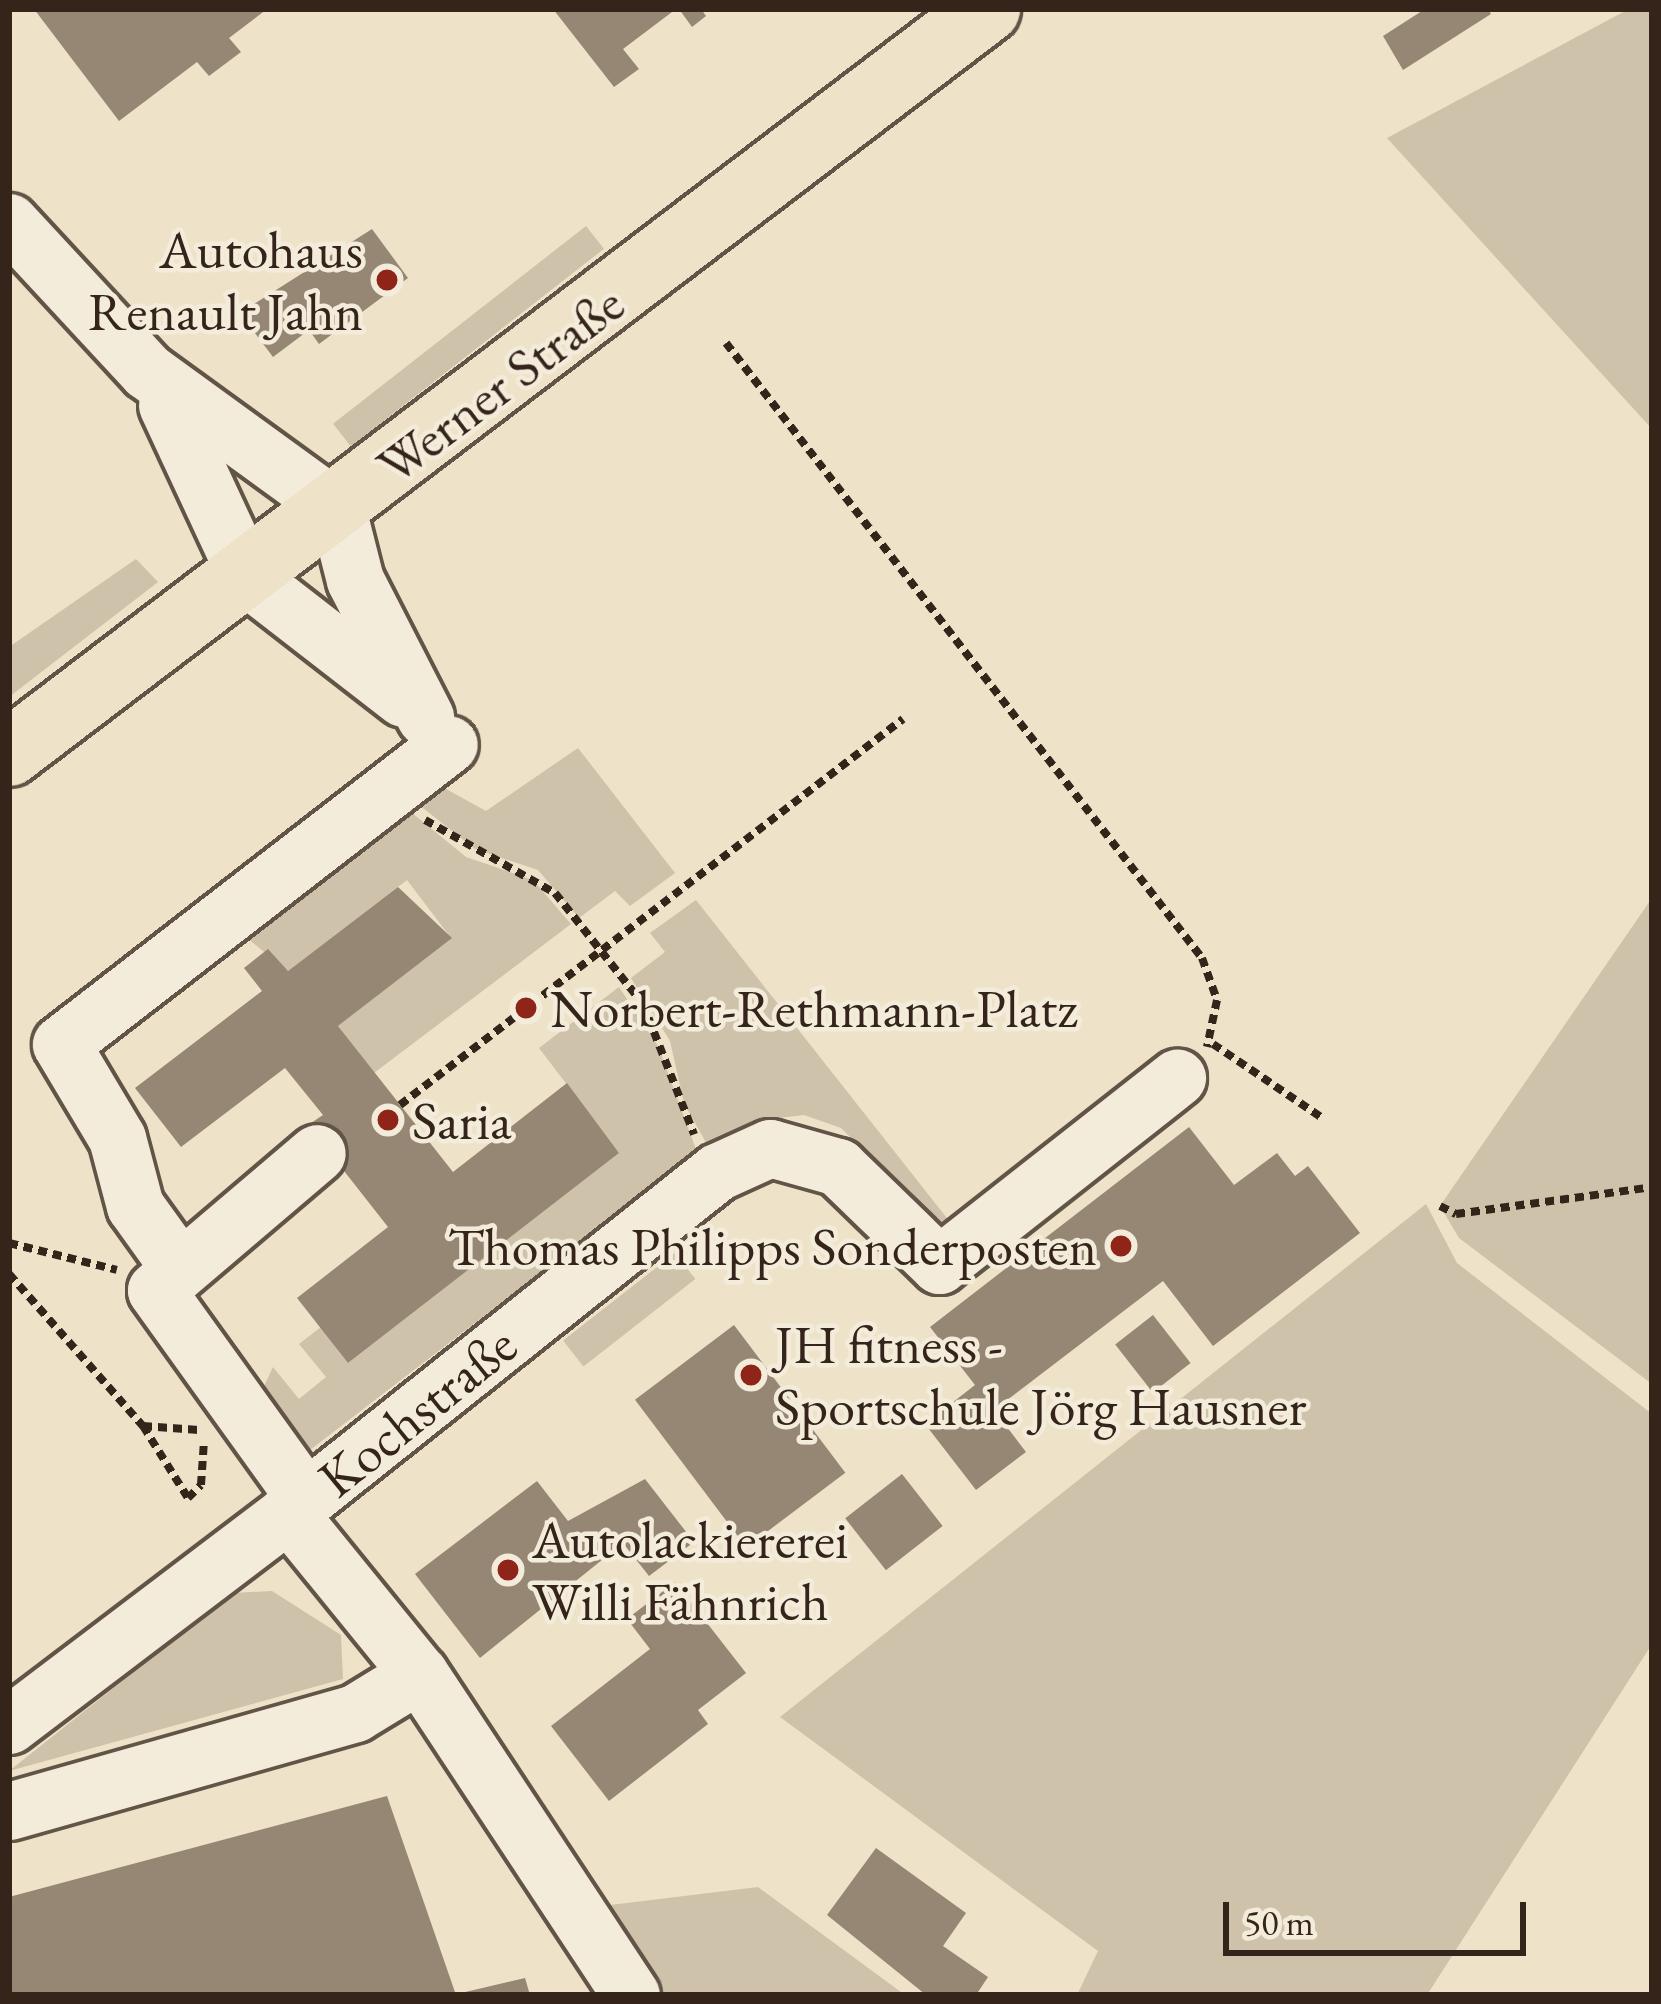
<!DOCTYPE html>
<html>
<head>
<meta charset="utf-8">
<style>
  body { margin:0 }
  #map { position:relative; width:1661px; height:2004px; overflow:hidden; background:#eee2c8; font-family:"EB Garamond",serif }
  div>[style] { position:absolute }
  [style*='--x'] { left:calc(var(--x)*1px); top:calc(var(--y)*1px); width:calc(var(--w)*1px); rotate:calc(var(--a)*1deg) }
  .green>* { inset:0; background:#cec2aa; transform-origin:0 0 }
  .building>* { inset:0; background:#958774; transform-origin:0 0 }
  .path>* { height:8px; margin-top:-4px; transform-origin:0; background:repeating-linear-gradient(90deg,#34241a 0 9px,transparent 0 15px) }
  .roads { filter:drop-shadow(3px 0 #625446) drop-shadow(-3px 0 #625446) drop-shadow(0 3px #625446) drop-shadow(0 -3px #625446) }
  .minor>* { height:57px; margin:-28.5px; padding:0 28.5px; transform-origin:28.5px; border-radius:28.5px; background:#f4ecdb }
  .major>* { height:66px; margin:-33px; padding:0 33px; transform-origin:33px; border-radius:33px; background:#eee2c8 }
  .dots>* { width:33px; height:33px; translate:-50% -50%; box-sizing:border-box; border:6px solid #f4ecdb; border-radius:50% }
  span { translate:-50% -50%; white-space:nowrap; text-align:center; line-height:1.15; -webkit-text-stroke:9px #f4ecdb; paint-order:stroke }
  .poi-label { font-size:54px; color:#34241a }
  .right { translate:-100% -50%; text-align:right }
  .left { translate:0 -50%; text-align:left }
  .street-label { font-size:54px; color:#34241a }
  .frame { position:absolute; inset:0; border:12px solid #34241a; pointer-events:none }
  .scale { position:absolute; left:1223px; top:1902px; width:303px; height:54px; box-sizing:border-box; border:6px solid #34241a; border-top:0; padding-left:15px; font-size:36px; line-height:42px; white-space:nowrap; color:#34241a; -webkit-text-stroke:9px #f4ecdb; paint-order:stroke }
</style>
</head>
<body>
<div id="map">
  <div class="green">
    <i style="clip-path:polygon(1629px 9px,1652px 9px,1652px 429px,1387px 138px)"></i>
    <i style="left:586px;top:226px;width:29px;height:321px;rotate:52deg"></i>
    <i style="clip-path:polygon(136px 559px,158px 582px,9px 697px,9px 647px)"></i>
    <i style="clip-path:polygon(578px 748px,675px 873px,630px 906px,615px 891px,579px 918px,538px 870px,475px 849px,414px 801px,437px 784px,486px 811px)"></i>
    <i style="clip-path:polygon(406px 808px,466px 857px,533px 880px,571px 924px,374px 1073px,338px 1026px,451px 938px,407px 880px,288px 971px,242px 934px)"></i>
    <i style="clip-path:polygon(1652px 898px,1652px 1384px,1459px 1238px,1440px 1206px)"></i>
    <i style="clip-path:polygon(696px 900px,950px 1222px,944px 1229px,841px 1128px,804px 1115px,761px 1120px,709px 1148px,684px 1103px,670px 1041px,631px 978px,665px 952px,650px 933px)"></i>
    <i style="clip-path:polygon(619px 987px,658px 1046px,697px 1152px,297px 1460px,258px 1399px,273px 1367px,299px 1399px,326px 1377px,299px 1344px,321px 1327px,348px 1363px,619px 1153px,539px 1048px)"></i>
    <i style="clip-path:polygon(1426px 1204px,1457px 1263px,1652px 1414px,1652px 1644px,1427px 1995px,1077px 1995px,1098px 1951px,780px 1717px)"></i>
    <i style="left:675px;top:1253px;width:33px;height:142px;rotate:52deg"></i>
    <i style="clip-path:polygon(272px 1591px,341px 1635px,343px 1679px,9px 1771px,233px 1593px)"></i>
    <i style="clip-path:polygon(758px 1887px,905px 1995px,662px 1995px,602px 1906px)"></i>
  </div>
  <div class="building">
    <i style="clip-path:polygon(34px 9px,267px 9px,229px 38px,241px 52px,209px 76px,197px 62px,119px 121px)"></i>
    <i style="clip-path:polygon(553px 9px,676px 9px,623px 49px,639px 69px,614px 87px)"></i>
    <i style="clip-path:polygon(679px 9px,701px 9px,706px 16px,692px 27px)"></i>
    <i style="clip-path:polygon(1425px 9px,1488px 9px,1491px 14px,1403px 70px,1383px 36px)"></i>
    <i style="clip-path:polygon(372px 229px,408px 278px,319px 344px,309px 330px,273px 357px,240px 313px)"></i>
    <i style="clip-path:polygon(398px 887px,452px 938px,338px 1026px,453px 1172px,567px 1083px,619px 1153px,348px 1363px,297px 1298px,388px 1227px,308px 1125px,323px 1115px,285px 1068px,181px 1147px,135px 1088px,262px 991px,244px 968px,268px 949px,288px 971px)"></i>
    <i style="clip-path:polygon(1189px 1127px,1234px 1185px,1277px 1153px,1295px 1176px,1308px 1166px,1360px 1233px,1213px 1346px,1163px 1281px,994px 1410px,1026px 1452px,976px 1490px,925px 1424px,975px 1385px,930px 1327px)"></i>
    <i style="left:1153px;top:1315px;width:61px;height:48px;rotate:52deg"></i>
    <i style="left:734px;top:1325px;width:185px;height:124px;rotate:53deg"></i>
    <i style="left:902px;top:1474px;width:66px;height:72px;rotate:52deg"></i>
    <i style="clip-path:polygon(645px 1479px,694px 1542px,649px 1576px,623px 1543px,480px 1658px,415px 1574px,537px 1481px,568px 1521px)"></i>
    <i style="clip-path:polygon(675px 1582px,746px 1673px,698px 1710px,708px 1724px,609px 1801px,551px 1726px,650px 1649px,627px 1619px)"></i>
    <i style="clip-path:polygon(387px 1796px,456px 1995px,9px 1995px,9px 1897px)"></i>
    <i style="clip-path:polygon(876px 1848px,966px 1913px,943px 1946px,988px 1977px,976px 1995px,926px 1995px,827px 1915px)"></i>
    <i style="clip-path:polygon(525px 1978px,530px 1995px,462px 1995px,461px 1993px)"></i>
  </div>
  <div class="path">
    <i style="--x:726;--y:343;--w:778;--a:52.26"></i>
    <i style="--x:1202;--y:958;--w:45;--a:70.3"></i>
    <i style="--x:1217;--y:1000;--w:48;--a:102"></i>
    <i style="--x:425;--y:820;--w:149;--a:29.3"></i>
    <i style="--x:555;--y:893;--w:142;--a:51.6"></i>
    <i style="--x:643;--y:1004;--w:140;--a:68.6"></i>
    <i style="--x:1213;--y:1044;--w:130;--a:34.1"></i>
    <i style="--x:400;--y:1105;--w:634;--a:-37.5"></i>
    <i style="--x:1440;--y:1206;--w:18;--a:27"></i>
    <i style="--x:1456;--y:1214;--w:198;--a:-7.8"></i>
    <i style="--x:9;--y:1243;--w:111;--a:14"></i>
    <i style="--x:9;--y:1274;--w:203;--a:48.6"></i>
    <i style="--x:143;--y:1426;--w:85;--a:58"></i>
    <i style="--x:188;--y:1498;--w:18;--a:-45"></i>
    <i style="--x:201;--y:1485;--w:44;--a:-86.1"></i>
    <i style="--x:143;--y:1426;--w:56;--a:4.1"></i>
  </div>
  <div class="roads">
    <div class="minor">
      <i style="--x:9;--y:222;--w:203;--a:47.2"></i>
      <i style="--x:147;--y:371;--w:235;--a:36"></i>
      <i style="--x:337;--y:509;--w:73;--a:75.8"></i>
      <i style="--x:355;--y:580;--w:154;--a:62.9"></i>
      <i style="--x:167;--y:405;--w:190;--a:65.1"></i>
      <i style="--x:247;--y:577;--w:197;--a:37.8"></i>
      <i style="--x:176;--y:1263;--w:70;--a:-125.7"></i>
      <i style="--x:135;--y:1206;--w:70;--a:-104.8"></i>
      <i style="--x:117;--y:1138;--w:109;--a:-120.8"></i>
      <i style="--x:61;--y:1044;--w:490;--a:-37.7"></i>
      <i style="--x:306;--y:1499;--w:257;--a:-125.7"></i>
      <i style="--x:156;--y:1290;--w:211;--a:-40.4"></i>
      <i style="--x:9;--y:1725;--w:350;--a:-37.2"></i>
      <i style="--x:9;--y:1811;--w:360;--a:-15.8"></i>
      <i style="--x:355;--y:1713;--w:75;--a:-31.4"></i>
      <i style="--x:631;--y:1995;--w:385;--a:-123.4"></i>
      <i style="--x:419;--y:1674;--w:208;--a:-129.1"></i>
      <i style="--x:288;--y:1513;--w:548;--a:-38.48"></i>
      <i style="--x:717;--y:1172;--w:58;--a:-24.4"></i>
      <i style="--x:770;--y:1148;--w:71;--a:15.6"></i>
      <i style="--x:838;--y:1167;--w:141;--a:44.1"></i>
      <i style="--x:939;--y:1265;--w:303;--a:-38.2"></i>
    </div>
    <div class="major">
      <i style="--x:9;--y:753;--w:1229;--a:-37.26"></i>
    </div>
  </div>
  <div class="dots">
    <i style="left:387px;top:280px;background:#8f2418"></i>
    <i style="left:526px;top:1008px;background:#8f2418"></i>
    <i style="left:388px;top:1120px;background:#8f2418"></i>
    <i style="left:1121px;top:1246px;background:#8f2418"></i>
    <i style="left:751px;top:1375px;background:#8f2418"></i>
    <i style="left:508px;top:1570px;background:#8f2418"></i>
  </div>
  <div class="poi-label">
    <span class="right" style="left:363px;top:280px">Autohaus<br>Renault Jahn</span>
    <span class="left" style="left:550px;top:1008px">Norbert-Rethmann-Platz</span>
    <span class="left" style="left:412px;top:1120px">Saria</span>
    <span class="right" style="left:1097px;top:1246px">Thomas Philipps Sonderposten</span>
    <span class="left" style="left:775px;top:1375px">JH fitness -<br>Sportschule Jörg Hausner</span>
    <span class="left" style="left:532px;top:1570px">Autolackiererei<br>Willi Fähnrich</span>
  </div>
  <div class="street-label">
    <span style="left:500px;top:384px;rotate:-37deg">Werner Straße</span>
    <span style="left:417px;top:1411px;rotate:-39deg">Kochstraße</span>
  </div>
  <div class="frame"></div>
  <div class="scale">50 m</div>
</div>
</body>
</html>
